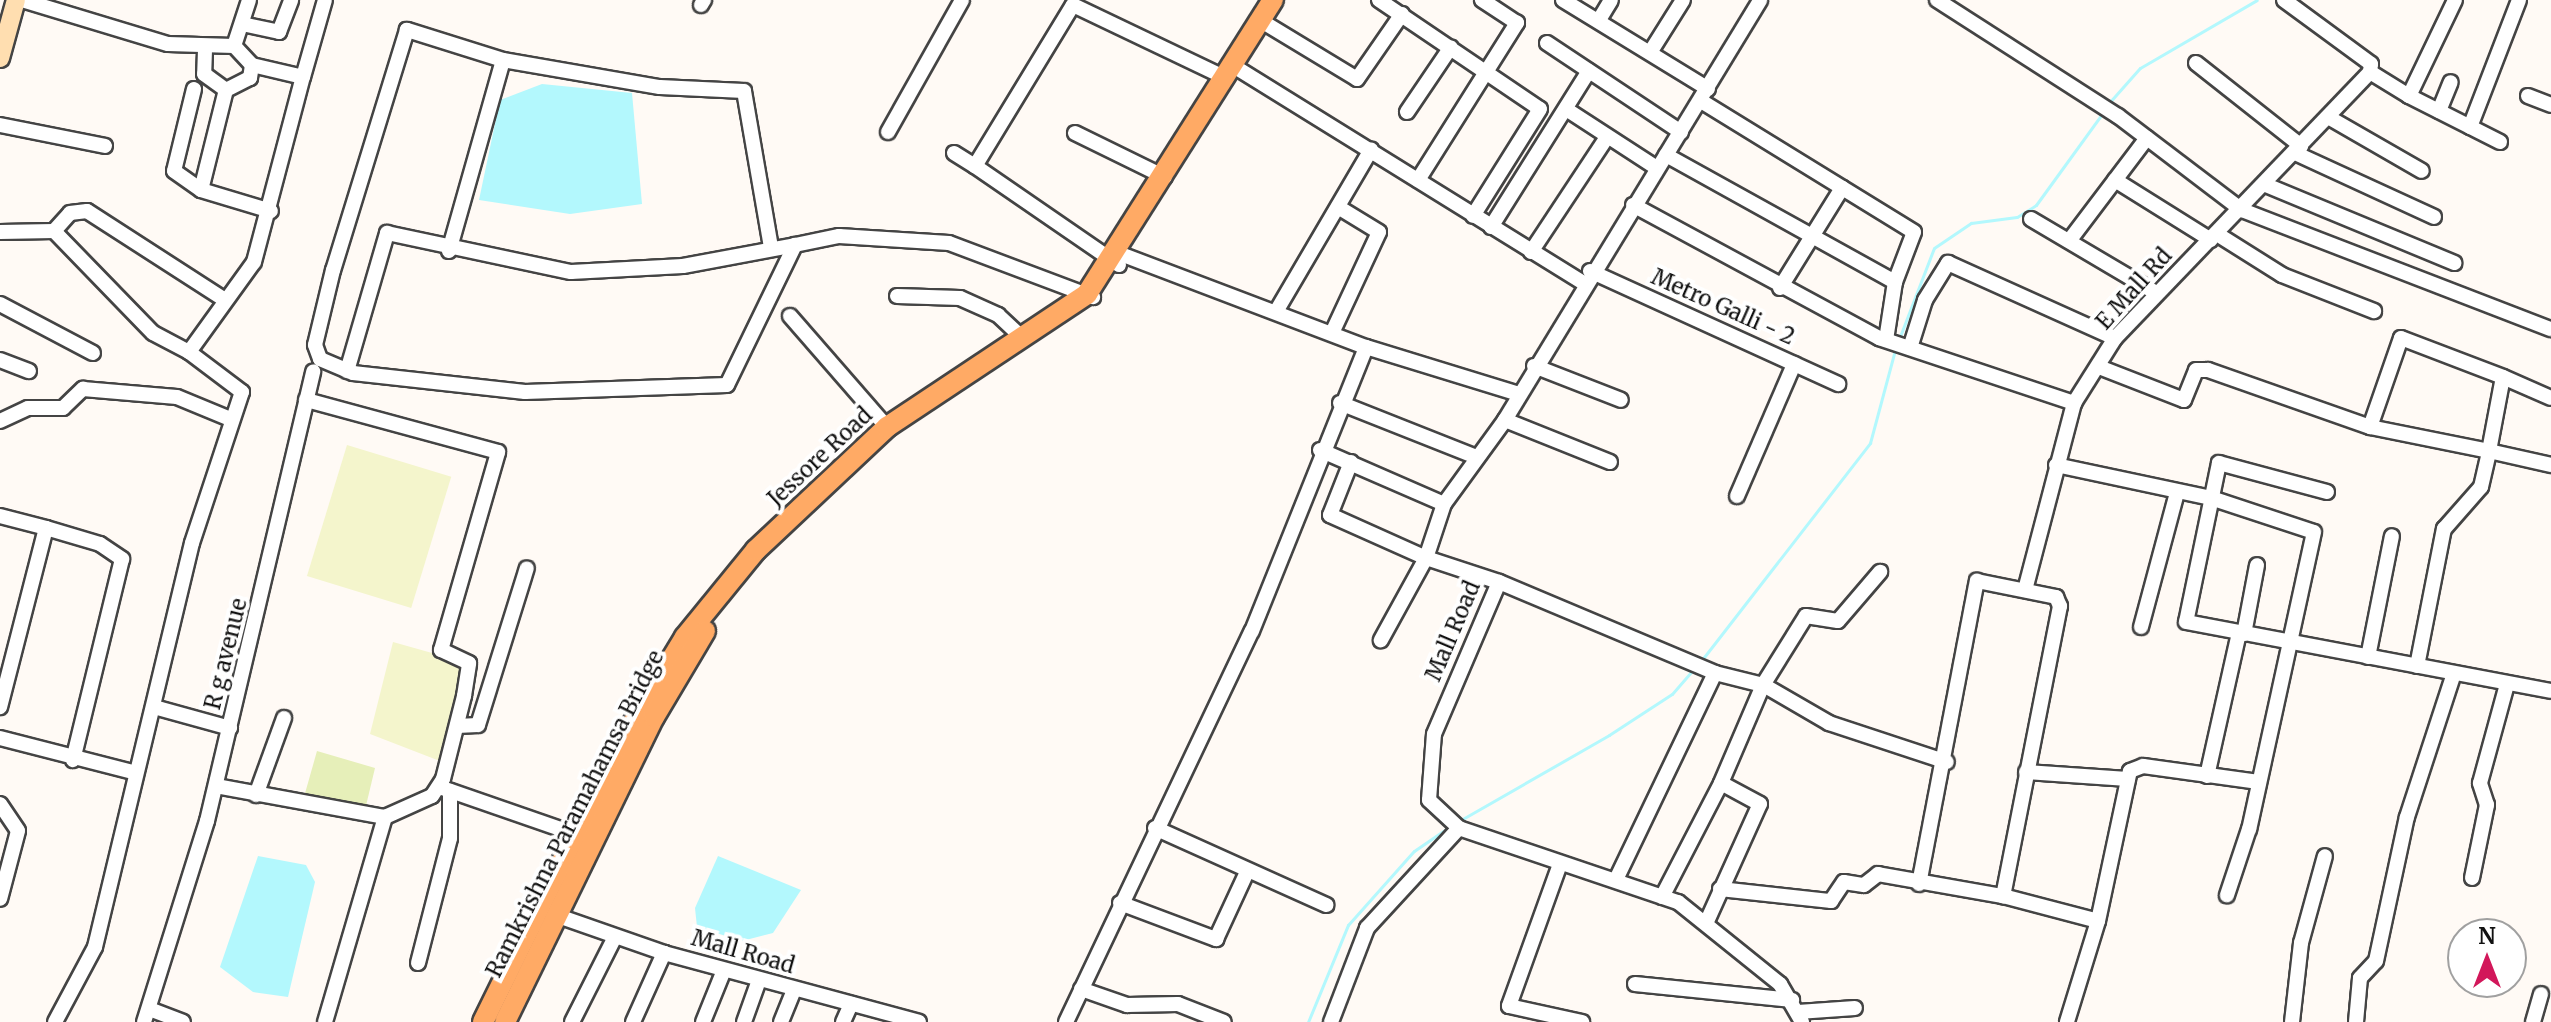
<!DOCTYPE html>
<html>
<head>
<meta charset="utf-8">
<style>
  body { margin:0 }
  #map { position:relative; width:2551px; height:1022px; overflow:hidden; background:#fffaf5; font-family:Merriweather,serif }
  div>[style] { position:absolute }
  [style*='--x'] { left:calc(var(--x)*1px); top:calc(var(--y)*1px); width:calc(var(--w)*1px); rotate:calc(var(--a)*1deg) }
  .green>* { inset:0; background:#e6efb9 }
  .pitch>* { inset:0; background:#f4f5cc; transform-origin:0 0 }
  .water>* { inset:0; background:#b3f8fd }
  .stream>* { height:3px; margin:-1.5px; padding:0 1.5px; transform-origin:1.5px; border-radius:1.5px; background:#b3f8fd }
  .roads { filter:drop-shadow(2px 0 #444) drop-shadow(-2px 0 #444) drop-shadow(0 2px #444) drop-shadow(0 -2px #444) }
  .street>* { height:14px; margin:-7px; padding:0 7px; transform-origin:7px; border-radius:7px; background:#fff }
  .secondary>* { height:18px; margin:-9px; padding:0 9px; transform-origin:9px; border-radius:9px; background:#ffdeb0 }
  .primary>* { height:20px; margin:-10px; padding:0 10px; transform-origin:10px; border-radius:10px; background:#ffaa65 }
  span { translate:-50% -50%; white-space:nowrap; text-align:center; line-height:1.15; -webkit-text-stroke:8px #fff; paint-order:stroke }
  .street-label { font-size:22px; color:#111 }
  .north { position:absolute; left:2447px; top:918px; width:80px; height:80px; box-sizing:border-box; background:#fff; border:2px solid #a0a0a0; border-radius:50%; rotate:0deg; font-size:22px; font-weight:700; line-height:32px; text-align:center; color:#111 }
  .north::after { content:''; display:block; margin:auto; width:28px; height:36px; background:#d2175a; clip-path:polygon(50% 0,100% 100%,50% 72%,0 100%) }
</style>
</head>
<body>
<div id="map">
  <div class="green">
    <i style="clip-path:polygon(317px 751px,375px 768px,364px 814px,302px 804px)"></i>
  </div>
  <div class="pitch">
    <i style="left:347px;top:445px;width:109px;height:137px;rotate:17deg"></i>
    <i style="clip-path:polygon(393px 642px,464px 662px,445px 763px,370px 734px)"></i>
  </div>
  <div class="water">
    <i style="clip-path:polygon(542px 84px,632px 93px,642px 204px,570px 214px,479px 200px,500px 100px)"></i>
    <i style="clip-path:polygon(258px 856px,306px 865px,315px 882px,288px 997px,253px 992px,220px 967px)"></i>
    <i style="clip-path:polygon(718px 856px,801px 890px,773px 933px,742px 941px,697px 927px,695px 908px)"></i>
  </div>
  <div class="stream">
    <i style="--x:2108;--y:104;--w:48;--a:-48.4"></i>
    <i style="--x:2140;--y:68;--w:135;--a:-30.2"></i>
    <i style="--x:1899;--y:339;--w:97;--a:-69"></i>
    <i style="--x:1934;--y:248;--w:45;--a:-34"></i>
    <i style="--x:1971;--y:223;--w:46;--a:-7.4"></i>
    <i style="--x:2017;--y:217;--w:22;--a:-32"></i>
    <i style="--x:2036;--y:205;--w:116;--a:-54.1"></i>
    <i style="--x:1701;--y:661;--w:276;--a:-52.2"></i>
    <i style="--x:1870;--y:443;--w:96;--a:-75"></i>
    <i style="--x:1459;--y:821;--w:173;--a:-29.8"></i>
    <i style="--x:1609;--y:735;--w:75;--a:-33.1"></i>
    <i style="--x:1672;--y:694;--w:32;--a:-49"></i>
    <i style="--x:1308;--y:1022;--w:105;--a:-67.6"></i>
    <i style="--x:1348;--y:925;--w:99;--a:-48.3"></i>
    <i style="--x:1414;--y:851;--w:42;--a:-34.4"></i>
  </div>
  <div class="roads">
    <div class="street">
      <i style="--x:22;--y:0;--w:152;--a:16.8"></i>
      <i style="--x:168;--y:44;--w:66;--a:1.7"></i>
      <i style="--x:1379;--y:0;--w:194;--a:34.1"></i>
      <i style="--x:1540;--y:109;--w:126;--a:122.1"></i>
      <i style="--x:1563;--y:0;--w:170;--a:31.5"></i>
      <i style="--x:1937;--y:0;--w:215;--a:32.7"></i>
      <i style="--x:2118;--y:116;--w:156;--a:37.2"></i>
      <i style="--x:2242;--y:210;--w:331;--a:21.1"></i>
      <i style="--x:2284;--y:0;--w:108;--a:36.3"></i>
      <i style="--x:2371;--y:64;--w:8;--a:97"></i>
      <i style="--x:701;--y:5;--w:6;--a:-59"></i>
      <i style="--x:1599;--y:20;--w:23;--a:-59"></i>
      <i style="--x:242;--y:24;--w:38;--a:12"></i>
      <i style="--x:279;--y:32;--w:34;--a:-69"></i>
      <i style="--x:1268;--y:25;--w:104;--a:31.2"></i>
      <i style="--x:1357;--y:79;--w:79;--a:-55.3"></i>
      <i style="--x:1547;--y:43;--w:161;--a:33.6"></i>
      <i style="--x:234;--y:46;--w:48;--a:-71.9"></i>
      <i style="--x:205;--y:50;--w:24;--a:92"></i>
      <i style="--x:204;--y:74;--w:27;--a:36"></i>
      <i style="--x:1651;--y:51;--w:60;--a:-57.9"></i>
      <i style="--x:503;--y:60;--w:101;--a:-162.6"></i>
      <i style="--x:407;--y:30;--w:251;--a:107.1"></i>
      <i style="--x:333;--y:270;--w:77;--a:103.5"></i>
      <i style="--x:315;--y:345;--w:15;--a:70"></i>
      <i style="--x:320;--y:359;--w:36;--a:23"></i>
      <i style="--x:353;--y:373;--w:173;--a:6.3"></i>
      <i style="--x:525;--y:392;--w:202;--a:-2"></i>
      <i style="--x:727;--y:385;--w:156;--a:-64.1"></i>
      <i style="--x:795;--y:245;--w:45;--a:-11.6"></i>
      <i style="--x:839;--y:236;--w:110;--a:3.6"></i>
      <i style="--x:949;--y:243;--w:154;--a:20.6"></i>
      <i style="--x:2196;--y:63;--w:134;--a:38.3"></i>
      <i style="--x:252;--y:65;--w:52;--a:13.2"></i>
      <i style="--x:303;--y:77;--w:80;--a:-74.1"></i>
      <i style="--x:1240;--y:70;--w:404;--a:31.8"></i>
      <i style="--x:2370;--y:72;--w:46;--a:31.6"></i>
      <i style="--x:2409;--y:96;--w:106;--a:-64.4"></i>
      <i style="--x:194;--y:89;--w:84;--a:103.7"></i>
      <i style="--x:174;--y:171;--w:33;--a:35"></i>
      <i style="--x:201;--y:190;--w:73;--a:16.7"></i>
      <i style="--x:2409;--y:96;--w:102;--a:26.8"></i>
      <i style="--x:2528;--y:96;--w:25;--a:21"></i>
      <i style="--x:1566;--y:109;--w:108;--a:33"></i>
      <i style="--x:2439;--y:111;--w:31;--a:-68"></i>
      <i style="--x:1407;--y:112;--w:78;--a:-55.9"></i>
      <i style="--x:2328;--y:117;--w:108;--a:29.9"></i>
      <i style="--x:0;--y:125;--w:107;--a:11.3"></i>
      <i style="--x:2470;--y:127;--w:136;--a:-68.9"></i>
      <i style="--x:888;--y:132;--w:151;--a:-60.7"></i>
      <i style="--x:1075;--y:133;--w:100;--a:26.1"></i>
      <i style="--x:954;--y:153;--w:25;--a:32"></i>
      <i style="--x:2295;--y:153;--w:153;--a:24.7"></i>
      <i style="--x:1666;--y:155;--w:262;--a:29"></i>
      <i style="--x:1895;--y:282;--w:53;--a:-69.2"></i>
      <i style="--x:1914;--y:232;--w:250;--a:-148.4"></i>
      <i style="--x:1418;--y:180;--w:186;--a:-57.8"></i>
      <i style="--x:1517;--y:23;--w:42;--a:-146.7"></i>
      <i style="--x:2115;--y:180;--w:113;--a:32"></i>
      <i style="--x:2266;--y:185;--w:204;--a:22.5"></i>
      <i style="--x:201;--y:190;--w:103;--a:-76"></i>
      <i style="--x:226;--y:90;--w:27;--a:-27"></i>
      <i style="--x:250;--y:78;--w:13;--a:-81"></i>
      <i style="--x:252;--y:65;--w:26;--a:-133"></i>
      <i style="--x:1633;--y:205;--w:280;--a:28.4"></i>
      <i style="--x:1879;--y:338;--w:206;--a:18.4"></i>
      <i style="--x:2031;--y:219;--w:145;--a:30.6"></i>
      <i style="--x:1491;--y:227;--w:184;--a:-57.9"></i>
      <i style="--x:54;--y:231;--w:24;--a:-48"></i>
      <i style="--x:70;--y:213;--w:17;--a:-7"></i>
      <i style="--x:87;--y:211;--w:164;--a:32.8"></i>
      <i style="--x:0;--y:232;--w:54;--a:-1.1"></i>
      <i style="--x:54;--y:231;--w:142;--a:45.9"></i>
      <i style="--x:153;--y:333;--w:41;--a:27.8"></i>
      <i style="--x:2217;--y:234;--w:77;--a:32.2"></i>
      <i style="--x:2282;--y:275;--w:99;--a:21.4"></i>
      <i style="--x:2069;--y:241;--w:129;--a:-52.9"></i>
      <i style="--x:449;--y:251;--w:198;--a:-74.2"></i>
      <i style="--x:503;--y:60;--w:159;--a:9.8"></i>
      <i style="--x:660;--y:87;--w:84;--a:2.7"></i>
      <i style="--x:744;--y:91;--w:158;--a:80.2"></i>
      <i style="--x:1531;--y:252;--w:138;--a:-56.5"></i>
      <i style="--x:1118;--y:253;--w:265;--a:20.8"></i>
      <i style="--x:1366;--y:347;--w:160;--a:17.1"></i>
      <i style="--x:1119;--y:265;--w:175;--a:-145.5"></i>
      <i style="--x:975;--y:166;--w:188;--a:-58.7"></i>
      <i style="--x:1073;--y:5;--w:170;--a:25.5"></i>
      <i style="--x:1590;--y:271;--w:273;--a:24.5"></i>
      <i style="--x:1780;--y:288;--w:118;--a:-58.2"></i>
      <i style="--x:897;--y:296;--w:63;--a:1.8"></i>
      <i style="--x:960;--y:298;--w:42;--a:24.1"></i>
      <i style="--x:998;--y:315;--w:33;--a:43"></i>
      <i style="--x:0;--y:304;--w:105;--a:27.8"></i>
      <i style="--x:1277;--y:310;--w:186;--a:-59.6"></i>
      <i style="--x:790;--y:316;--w:147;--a:48.9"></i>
      <i style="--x:1332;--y:333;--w:111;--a:-65"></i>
      <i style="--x:1379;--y:232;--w:48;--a:-148.6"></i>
      <i style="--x:1886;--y:340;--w:59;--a:-81.2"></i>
      <i style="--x:1910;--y:348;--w:50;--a:-72.6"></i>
      <i style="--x:1925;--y:300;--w:44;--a:-58.1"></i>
      <i style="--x:1948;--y:263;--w:183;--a:24.2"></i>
      <i style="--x:0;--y:360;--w:31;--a:21"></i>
      <i style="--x:1534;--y:366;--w:93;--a:21.3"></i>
      <i style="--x:2099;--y:367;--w:91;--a:21.2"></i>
      <i style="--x:2184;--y:400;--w:32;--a:-68"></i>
      <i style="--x:2196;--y:370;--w:12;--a:0"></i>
      <i style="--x:2208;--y:370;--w:172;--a:19.4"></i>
      <i style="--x:2370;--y:427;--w:121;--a:11.4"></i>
      <i style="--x:2489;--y:451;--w:75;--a:-79.3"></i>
      <i style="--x:2503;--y:377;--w:52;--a:23.6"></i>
      <i style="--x:347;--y:371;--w:144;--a:-73.8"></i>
      <i style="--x:387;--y:233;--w:188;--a:12"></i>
      <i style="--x:571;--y:272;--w:112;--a:-3.1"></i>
      <i style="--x:683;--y:266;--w:114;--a:-10.6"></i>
      <i style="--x:1340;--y:403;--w:144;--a:21.6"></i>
      <i style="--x:1505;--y:420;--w:113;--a:21.8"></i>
      <i style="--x:0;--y:421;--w:31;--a:-25"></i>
      <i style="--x:28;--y:408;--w:35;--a:0"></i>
      <i style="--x:63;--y:408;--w:28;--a:-44"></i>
      <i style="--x:83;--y:389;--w:94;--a:4.9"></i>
      <i style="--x:177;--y:397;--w:57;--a:22.5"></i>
      <i style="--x:2370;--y:427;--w:94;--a:-70.8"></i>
      <i style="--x:2401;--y:338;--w:109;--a:20.9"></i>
      <i style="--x:1320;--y:450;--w:135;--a:23.5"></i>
      <i style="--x:1351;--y:462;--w:57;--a:111.6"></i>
      <i style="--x:1330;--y:515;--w:105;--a:24.1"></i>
      <i style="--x:1426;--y:558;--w:94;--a:118.8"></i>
      <i style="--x:2056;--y:465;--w:158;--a:12"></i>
      <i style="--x:2211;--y:498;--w:108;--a:18.3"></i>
      <i style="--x:2314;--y:532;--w:304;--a:102.3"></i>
      <i style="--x:2249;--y:829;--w:70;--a:108.4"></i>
      <i style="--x:2327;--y:492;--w:112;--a:-165"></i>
      <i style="--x:2219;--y:463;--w:162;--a:101.7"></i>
      <i style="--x:2186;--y:622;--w:371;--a:10.7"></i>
      <i style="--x:1737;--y:496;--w:144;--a:-66.6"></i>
      <i style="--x:0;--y:516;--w:48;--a:14.6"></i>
      <i style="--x:46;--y:528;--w:185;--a:104.4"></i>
      <i style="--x:46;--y:528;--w:56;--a:16.5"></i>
      <i style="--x:100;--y:544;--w:27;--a:34"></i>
      <i style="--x:122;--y:559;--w:207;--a:103.7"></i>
      <i style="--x:1499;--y:582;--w:234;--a:22.8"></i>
      <i style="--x:1715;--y:673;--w:229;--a:115.6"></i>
      <i style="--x:2025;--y:590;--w:193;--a:-75.3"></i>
      <i style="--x:2074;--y:403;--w:77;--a:-57.8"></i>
      <i style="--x:2115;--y:338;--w:368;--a:-46.2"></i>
      <i style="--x:2141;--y:627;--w:139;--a:-75"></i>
      <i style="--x:2244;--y:634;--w:70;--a:-79.3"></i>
      <i style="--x:2368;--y:657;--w:123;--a:-78.8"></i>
      <i style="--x:2417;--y:666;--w:140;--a:-78.9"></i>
      <i style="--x:2444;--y:529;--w:56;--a:-48.6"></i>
      <i style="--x:2481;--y:487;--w:37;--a:-77"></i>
      <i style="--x:2489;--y:451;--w:64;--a:12.7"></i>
      <i style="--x:1715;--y:673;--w:49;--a:14"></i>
      <i style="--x:1763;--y:685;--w:81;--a:-58.1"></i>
      <i style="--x:1806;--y:616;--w:32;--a:9"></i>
      <i style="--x:1838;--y:621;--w:65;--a:-49.4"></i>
      <i style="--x:1767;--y:687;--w:72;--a:30.1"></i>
      <i style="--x:1829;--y:723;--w:124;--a:18.3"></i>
      <i style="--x:154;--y:707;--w:79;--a:15.4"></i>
      <i style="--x:457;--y:726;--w:21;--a:-3"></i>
      <i style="--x:478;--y:725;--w:164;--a:-72.7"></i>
      <i style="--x:0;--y:738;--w:136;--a:14.4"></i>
      <i style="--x:2026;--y:772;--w:102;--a:3.9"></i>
      <i style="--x:2207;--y:776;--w:147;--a:-77.4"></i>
      <i style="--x:216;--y:786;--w:172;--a:10.4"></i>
      <i style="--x:385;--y:817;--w:51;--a:-24.1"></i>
      <i style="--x:432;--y:796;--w:20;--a:-57"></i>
      <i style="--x:443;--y:779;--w:86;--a:-75.8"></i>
      <i style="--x:464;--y:696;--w:33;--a:-81"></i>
      <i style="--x:469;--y:663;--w:31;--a:-155"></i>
      <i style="--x:441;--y:650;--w:206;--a:-73.9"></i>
      <i style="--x:498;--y:452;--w:199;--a:-164.8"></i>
      <i style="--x:442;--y:788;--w:144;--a:19.1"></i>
      <i style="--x:256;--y:795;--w:82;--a:-70"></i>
      <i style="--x:0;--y:804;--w:32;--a:56"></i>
      <i style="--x:18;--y:831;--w:70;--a:104.8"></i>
      <i style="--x:1155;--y:828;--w:188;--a:24.2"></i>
      <i style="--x:1459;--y:828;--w:231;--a:18.7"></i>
      <i style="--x:1678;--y:902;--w:131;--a:38.8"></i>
      <i style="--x:1780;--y:984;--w:44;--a:59.9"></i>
      <i style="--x:1560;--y:864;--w:151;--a:109.8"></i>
      <i style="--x:1509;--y:1006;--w:75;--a:12.4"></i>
      <i style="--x:2472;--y:878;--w:75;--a:-78.4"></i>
      <i style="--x:2487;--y:805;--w:23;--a:-108"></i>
      <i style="--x:2480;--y:783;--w:103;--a:-74.7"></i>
      <i style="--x:1919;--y:884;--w:309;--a:-79.2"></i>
      <i style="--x:1977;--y:581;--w:81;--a:11.4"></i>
      <i style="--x:2056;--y:597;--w:10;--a:66"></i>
      <i style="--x:2060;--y:606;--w:296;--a:101.1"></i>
      <i style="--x:2003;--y:896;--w:98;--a:14.7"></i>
      <i style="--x:2098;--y:921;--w:106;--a:107.1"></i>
      <i style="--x:1720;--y:889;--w:112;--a:6.2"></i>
      <i style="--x:1831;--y:901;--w:23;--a:-56"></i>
      <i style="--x:1844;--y:882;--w:20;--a:9"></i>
      <i style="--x:1864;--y:885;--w:18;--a:-38"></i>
      <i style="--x:1878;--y:874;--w:127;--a:10"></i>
      <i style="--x:1662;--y:897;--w:128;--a:-62.6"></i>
      <i style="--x:1120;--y:903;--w:103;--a:20.6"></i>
      <i style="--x:1216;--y:939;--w:74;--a:-65.2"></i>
      <i style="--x:558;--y:916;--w:112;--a:19.2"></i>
      <i style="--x:664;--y:953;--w:264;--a:15.1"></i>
      <i style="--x:1708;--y:919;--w:126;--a:-65.7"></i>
      <i style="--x:1760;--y:804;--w:44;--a:-151.7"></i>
      <i style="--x:1721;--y:783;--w:107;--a:-66.8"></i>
      <i style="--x:2098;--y:921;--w:153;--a:-78"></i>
      <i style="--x:2130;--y:771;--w:14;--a:-21"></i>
      <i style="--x:2143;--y:766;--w:117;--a:7.9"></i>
      <i style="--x:418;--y:963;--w:129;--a:-75.6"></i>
      <i style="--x:450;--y:838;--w:47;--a:-90"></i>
      <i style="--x:1635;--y:984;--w:158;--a:5.8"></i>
      <i style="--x:1081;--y:989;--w:49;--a:19.2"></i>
      <i style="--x:1127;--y:1005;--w:51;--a:-1.1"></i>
      <i style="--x:1178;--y:1004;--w:49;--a:21.4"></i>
      <i style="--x:152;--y:1010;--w:33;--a:21"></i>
      <i style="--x:1798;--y:1012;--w:57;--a:-4"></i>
      <i style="--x:55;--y:1022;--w:85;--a:-61.9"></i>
      <i style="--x:95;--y:947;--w:415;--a:-76.5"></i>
      <i style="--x:192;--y:543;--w:159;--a:-71.7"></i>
      <i style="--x:242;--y:392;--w:66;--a:-143"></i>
      <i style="--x:189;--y:352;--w:111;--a:-54.2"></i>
      <i style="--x:254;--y:262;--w:191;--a:-75.2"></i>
      <i style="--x:144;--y:1022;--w:211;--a:-72.6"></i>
      <i style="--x:207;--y:821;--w:462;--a:-76.7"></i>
      <i style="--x:325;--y:1022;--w:214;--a:-73.7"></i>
      <i style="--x:572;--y:1022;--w:95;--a:-63.2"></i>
      <i style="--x:633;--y:1022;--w:76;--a:-65.8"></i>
      <i style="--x:703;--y:1022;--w:56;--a:-68"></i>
      <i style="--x:744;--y:1022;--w:45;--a:-70.3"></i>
      <i style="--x:781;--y:1022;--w:35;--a:-68"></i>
      <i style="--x:843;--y:1022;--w:20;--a:-66"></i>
      <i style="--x:1066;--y:1022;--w:433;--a:-64.6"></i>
      <i style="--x:1252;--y:631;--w:306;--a:-68.1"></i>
      <i style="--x:1331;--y:1022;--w:101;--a:-69"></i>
      <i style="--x:1367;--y:928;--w:136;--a:-47.4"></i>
      <i style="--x:1459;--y:828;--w:41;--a:-137"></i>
      <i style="--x:1429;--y:800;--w:66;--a:-85.7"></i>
      <i style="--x:1434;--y:734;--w:165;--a:-66.8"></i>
      <i style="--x:1499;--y:582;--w:77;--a:-161.8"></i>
      <i style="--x:1426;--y:558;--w:57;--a:-71.6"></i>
      <i style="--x:1444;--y:504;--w:104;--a:-54"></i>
      <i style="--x:1505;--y:420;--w:491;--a:-58.7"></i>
      <i style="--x:2292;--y:1022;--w:80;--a:-83.5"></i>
      <i style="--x:2301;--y:943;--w:90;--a:-74.6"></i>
      <i style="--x:2356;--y:1022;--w:44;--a:-84.8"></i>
      <i style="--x:2360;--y:978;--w:23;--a:-47"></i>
      <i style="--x:2376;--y:961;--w:147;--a:-77.9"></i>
      <i style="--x:2407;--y:817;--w:151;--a:-71.9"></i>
      <i style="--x:2533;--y:1022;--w:29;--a:-74"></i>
    </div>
    <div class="secondary">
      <i style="--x:0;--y:58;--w:60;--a:-74.6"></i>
    </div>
    <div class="primary">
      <i style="--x:483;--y:1022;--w:308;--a:-63.8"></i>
      <i style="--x:619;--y:746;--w:127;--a:-58.8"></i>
      <i style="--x:685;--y:637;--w:112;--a:-50.8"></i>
      <i style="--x:756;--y:550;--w:180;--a:-43.2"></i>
      <i style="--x:887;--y:427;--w:240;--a:-33.6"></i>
      <i style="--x:1087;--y:294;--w:348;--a:-57.7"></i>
      <i style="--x:505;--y:1022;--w:339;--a:-64"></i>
      <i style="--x:654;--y:717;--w:100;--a:-59.3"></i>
    </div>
  </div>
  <div class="street-label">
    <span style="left:2134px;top:289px;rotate:-48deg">E Mall Rd</span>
    <span style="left:1723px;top:307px;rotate:24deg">Metro Galli - 2</span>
    <span style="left:820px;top:457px;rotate:-43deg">Jessore Road</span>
    <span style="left:1453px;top:631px;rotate:-67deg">Mall Road</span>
    <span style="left:226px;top:654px;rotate:-76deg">R g avenue</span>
    <span style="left:575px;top:814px;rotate:-63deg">Ramkrishna Paramahamsa Bridge</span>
    <span style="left:743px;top:952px;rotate:16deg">Mall Road</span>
  </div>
  <div class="north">N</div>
</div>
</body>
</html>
